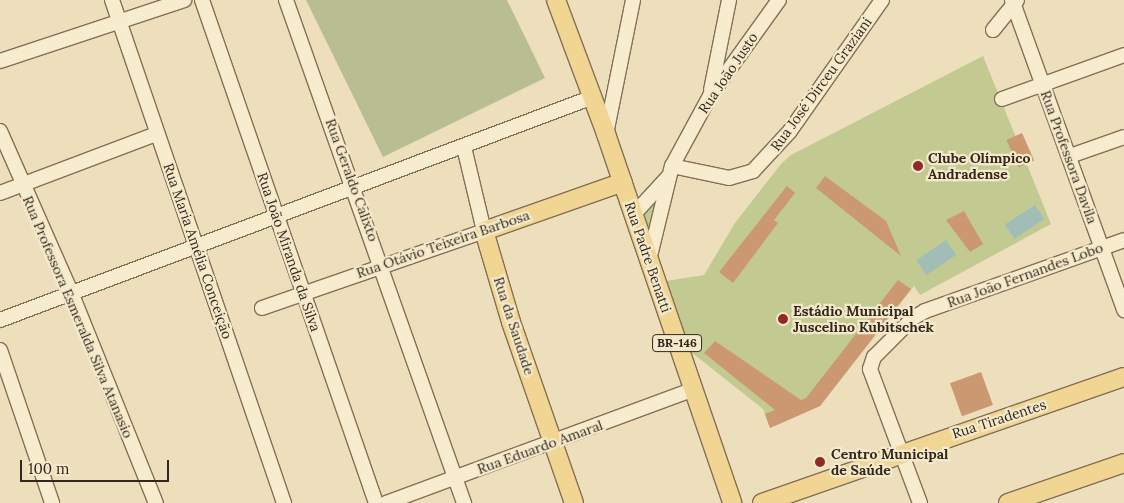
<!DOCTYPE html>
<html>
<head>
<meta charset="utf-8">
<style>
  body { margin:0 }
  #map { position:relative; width:1124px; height:503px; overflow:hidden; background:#eddfbc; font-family:Lora,serif }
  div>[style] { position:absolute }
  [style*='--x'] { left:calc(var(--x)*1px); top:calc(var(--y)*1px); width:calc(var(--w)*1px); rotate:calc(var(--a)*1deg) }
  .green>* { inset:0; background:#c2ca91 }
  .cemetery>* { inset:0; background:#b8be91 }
  .water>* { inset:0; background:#a0beb5; transform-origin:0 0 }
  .building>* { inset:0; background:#cb9872; transform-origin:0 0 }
  .roads { filter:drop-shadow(1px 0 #846f56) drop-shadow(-1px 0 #846f56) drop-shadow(0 1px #846f56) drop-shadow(0 -1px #846f56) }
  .minor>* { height:14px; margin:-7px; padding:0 7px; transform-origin:7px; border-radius:7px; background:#f8eccf }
  .major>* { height:18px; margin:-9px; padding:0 9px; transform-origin:9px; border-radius:9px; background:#f1d593 }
  .dots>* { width:14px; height:14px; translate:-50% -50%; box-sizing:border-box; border:2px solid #f4e9cb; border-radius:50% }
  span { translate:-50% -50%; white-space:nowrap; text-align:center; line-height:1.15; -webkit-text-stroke:4.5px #f4e9cb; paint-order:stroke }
  .shield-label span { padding:1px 4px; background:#f4e9cb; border:1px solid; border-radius:4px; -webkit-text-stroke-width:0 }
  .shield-label { font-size:12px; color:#33271b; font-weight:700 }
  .street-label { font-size:14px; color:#33271b }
  .poi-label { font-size:14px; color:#33271b; font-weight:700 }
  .left { translate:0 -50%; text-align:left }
  .scale { position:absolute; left:20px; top:460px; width:149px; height:22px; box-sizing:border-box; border:2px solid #33271b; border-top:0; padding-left:6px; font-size:15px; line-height:18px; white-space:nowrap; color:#33271b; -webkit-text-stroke:4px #f4e9cb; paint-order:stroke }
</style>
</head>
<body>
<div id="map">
  <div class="green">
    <i style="clip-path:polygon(983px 56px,1051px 224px,920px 295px,914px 286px,820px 406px,770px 428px,763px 409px,686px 348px,666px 281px,704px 275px,735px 223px,781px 164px,791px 155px)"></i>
    <i style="clip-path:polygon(661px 193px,649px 239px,641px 214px)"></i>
  </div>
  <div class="cemetery">
    <i style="clip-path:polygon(306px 0,507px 0,545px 78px,383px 157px)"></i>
  </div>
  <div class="water">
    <i style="left:1035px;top:205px;width:17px;height:36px;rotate:57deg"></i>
    <i style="left:946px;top:240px;width:18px;height:36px;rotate:56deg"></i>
  </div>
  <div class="building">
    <i style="left:1022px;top:133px;width:30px;height:17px;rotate:66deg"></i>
    <i style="clip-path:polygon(825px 176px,886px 221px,901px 256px,816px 188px)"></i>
    <i style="clip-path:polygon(787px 186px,795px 193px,774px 220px,778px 223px,733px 283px,719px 272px)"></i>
    <i style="clip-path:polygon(964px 211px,983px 244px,970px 252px,946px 220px)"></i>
    <i style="clip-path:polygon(898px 280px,911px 289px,820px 406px,770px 428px,765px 414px,775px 410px,704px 353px,715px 341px,801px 400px,806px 398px)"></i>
    <i style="left:981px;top:372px;width:35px;height:33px;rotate:70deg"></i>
  </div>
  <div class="roads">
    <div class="minor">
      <i style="--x:112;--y:0;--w:532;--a:71.12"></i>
      <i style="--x:202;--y:0;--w:532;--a:70.92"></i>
      <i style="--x:286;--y:0;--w:534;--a:70.51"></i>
      <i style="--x:1012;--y:0;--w:330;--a:70.1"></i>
      <i style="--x:993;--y:30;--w:38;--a:-51"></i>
      <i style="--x:0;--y:61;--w:194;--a:-18.3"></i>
      <i style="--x:711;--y:90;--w:92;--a:-78.7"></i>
      <i style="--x:1002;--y:99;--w:130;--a:-19.8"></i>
      <i style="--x:0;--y:131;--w:176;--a:66.2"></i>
      <i style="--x:71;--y:292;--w:227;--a:68.1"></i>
      <i style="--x:606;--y:134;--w:137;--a:-78.6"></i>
      <i style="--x:1070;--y:156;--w:57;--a:-19.4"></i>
      <i style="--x:672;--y:166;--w:58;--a:11.9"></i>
      <i style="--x:729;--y:178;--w:25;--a:-16"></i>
      <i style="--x:753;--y:171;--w:54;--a:-47.2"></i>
      <i style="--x:790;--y:131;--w:160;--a:-54.9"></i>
      <i style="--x:0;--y:193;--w:167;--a:-20.7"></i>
      <i style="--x:634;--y:214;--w:50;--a:-47.4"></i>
      <i style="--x:649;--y:260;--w:97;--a:-76.3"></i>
      <i style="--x:672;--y:166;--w:80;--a:-61.5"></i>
      <i style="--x:710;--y:96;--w:118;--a:-54.3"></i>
      <i style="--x:262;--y:308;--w:235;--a:-19.1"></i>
      <i style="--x:484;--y:231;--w:86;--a:-103.4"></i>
      <i style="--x:0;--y:320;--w:634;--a:-20.61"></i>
      <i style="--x:0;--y:350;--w:162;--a:71.2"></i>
      <i style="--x:386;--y:503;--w:328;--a:-20.3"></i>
      <i style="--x:920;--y:503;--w:143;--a:-110.5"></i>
      <i style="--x:870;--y:369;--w:13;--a:-72"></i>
      <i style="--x:874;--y:357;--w:55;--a:-45"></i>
      <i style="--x:913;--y:318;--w:14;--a:-30"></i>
      <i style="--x:925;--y:311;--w:211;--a:-19.6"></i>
    </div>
    <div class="major">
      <i style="--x:556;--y:0;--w:143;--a:69.5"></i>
      <i style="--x:606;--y:134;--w:390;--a:71.1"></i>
      <i style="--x:574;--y:503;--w:192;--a:-109.2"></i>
      <i style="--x:511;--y:322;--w:95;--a:-106.5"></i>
      <i style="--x:484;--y:231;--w:147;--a:-19.4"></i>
      <i style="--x:762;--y:503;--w:383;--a:-19.2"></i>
      <i style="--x:1008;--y:503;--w:123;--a:-19"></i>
    </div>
  </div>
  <div class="dots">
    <i style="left:918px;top:166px;background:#922827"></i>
    <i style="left:783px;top:319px;background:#922827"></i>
    <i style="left:820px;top:462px;background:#922827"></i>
  </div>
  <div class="shield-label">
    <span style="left:677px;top:343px">BR-146</span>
  </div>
  <div class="street-label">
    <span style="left:728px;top:73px;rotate:-56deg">Rua João Justo</span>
    <span style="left:821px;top:84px;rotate:-54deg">Rua José Dirceu Graziani</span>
    <span style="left:1069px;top:157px;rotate:70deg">Rua Professora Davila</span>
    <span style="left:352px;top:180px;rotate:70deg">Rua Geraldo Calixto</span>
    <span style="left:443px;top:244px;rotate:-19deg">Rua Otávio Teixeira Barbosa</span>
    <span style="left:198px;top:251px;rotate:71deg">Rua Maria Amélia Conceição</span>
    <span style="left:289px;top:252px;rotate:71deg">Rua João Miranda da Silva</span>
    <span style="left:648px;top:257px;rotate:71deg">Rua Padre Benatti</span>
    <span style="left:1025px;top:275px;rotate:-20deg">Rua João Fernandes Lobo</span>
    <span style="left:78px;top:317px;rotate:67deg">Rua Professora Esmeralda Silva Atanasio</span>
    <span style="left:514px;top:326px;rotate:72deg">Rua da Saudade</span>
    <span style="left:999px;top:419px;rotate:-18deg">Rua Tiradentes</span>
    <span style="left:540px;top:447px;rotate:-20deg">Rua Eduardo Amaral</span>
  </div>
  <div class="poi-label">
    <span class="left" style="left:928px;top:166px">Clube Olímpico<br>Andradense</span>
    <span class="left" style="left:793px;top:319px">Estádio Municipal<br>Juscelino Kubitschek</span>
    <span class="left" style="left:831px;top:462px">Centro Municipal<br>de Saúde</span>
  </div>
  <div class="scale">100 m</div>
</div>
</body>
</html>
